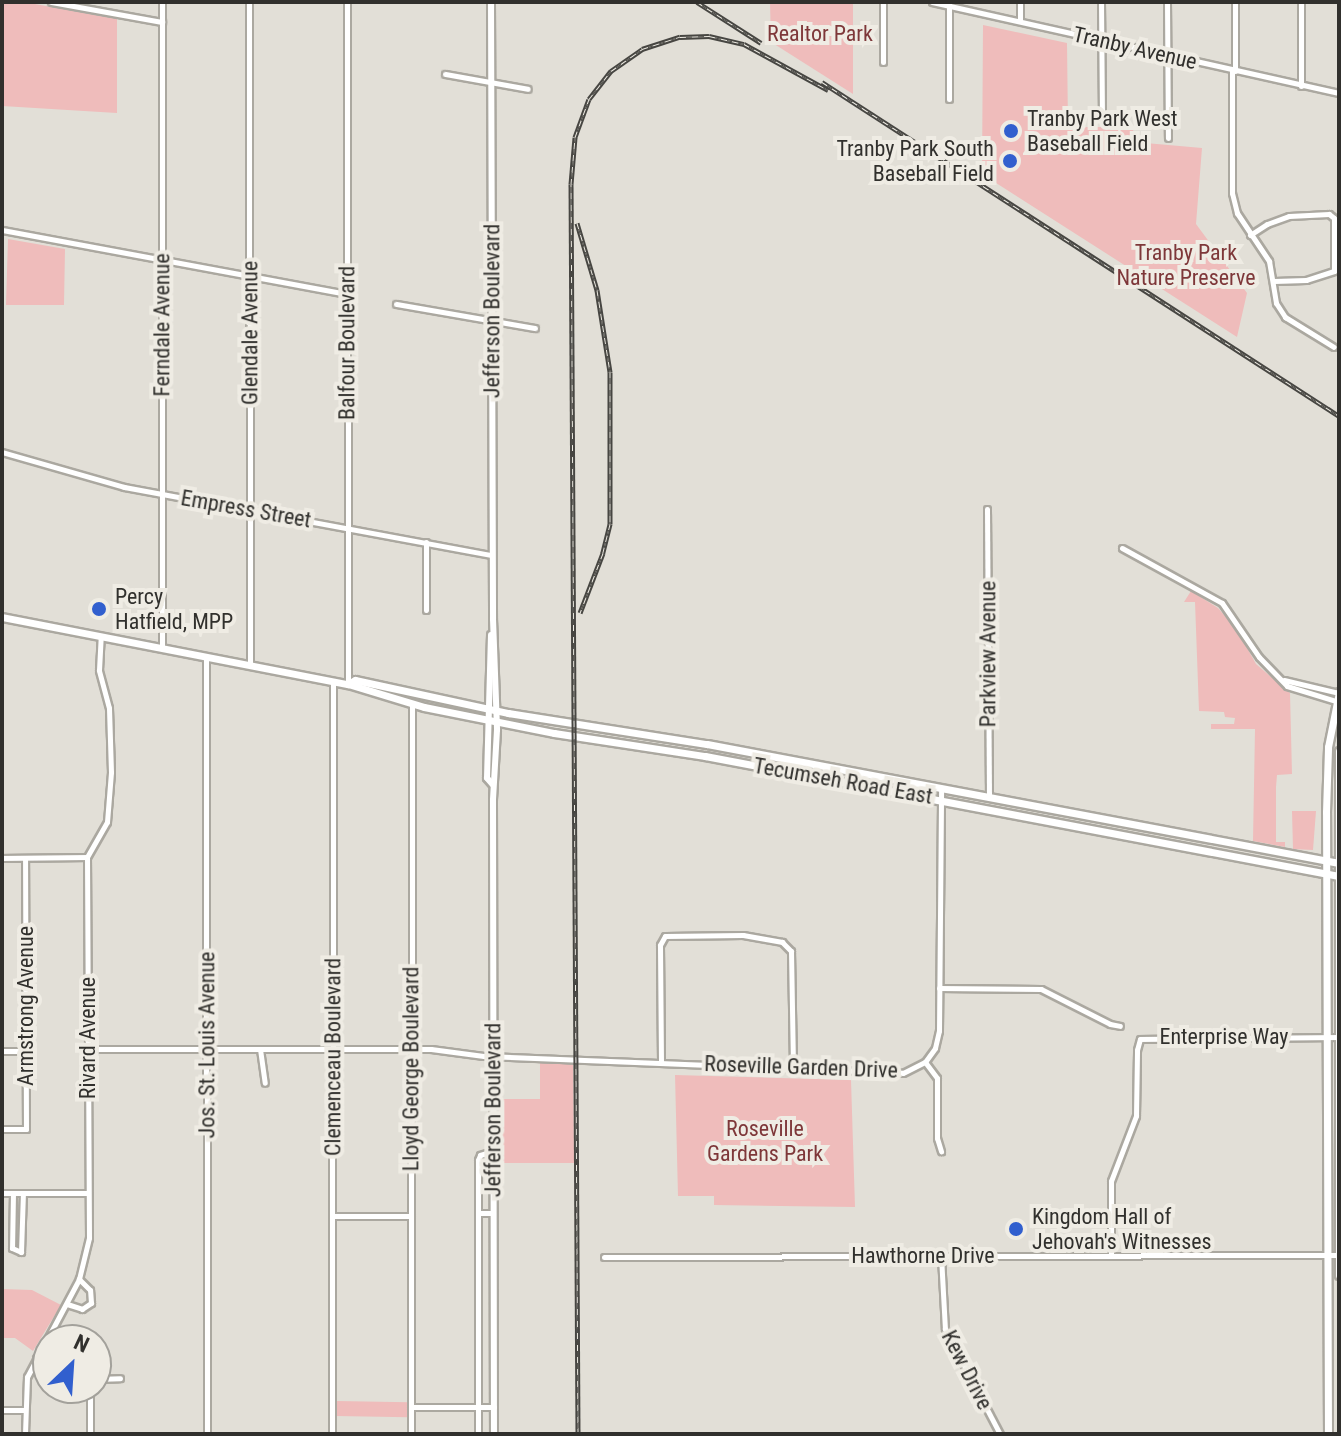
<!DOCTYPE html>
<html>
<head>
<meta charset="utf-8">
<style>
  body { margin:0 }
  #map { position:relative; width:1341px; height:1436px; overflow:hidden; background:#e2dfd7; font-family:"Roboto Condensed",sans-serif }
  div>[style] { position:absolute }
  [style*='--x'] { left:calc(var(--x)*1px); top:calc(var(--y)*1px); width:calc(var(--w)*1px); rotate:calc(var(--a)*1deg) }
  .green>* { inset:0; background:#efbcbb; transform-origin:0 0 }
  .roads { filter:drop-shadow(2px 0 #aba8a0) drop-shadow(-2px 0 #aba8a0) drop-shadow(0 2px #aba8a0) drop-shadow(0 -2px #aba8a0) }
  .minor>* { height:5px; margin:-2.5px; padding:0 2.5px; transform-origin:2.5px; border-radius:2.5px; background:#fff }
  .tertiary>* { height:6px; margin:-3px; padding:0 3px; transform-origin:3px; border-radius:3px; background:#fff }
  .secondary>* { height:7px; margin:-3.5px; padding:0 3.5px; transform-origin:3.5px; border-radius:3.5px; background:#fff }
  .rail>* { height:5px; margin-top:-2.5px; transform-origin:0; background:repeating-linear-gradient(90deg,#efece4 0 6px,#474642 0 12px); box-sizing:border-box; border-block:2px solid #474642 }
  .dots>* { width:22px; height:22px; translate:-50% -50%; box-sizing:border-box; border:4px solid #efece4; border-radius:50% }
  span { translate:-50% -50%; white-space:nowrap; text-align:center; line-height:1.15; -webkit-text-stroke:8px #efece4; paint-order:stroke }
  .park-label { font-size:22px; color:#7e3739 }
  .street-label { font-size:22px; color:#31302d }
  .poi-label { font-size:22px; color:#31302d }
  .left { translate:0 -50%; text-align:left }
  .right { translate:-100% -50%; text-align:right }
  .frame { position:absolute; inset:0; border:4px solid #31302d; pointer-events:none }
  .north { position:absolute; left:32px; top:1324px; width:80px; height:80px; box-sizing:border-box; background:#efece4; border:2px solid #a3a19b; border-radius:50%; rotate:25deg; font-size:22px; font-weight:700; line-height:32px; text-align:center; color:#31302d }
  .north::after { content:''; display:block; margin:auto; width:28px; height:36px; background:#315fce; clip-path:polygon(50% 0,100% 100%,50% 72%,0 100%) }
</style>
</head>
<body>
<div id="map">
  <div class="green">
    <i style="clip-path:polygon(2px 2px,24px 2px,117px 19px,117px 113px,2px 106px)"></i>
    <i style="clip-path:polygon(770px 2px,853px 2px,853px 94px,771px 42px)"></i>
    <i style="clip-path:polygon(983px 25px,1067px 43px,1068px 127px,1133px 127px,1134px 142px,1202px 148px,1196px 224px,1247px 293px,1237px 337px,982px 174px)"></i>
    <i style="clip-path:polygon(8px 239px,65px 249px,64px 305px,6px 305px)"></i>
    <i style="clip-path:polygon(1191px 591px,1218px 608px,1237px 630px,1256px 664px,1290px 693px,1292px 774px,1277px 775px,1276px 787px,1276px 842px,1285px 842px,1285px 847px,1253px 841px,1255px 729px,1211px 729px,1211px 724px,1234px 724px,1235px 718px,1225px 717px,1224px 712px,1199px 711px,1195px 602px,1184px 602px)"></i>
    <i style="clip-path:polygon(1292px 811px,1316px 811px,1313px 850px,1293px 849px)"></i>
    <i style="clip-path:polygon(540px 1059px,573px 1060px,574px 1163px,496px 1163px,495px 1099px,540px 1099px)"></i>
    <i style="clip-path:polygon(675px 1075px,851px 1080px,855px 1207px,714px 1205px,714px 1196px,678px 1196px)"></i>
    <i style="clip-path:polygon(2px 1289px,32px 1290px,61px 1305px,33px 1351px,15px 1338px,2px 1338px)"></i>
    <i style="left:336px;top:1401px;width:73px;height:15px;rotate:1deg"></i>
  </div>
  <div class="roads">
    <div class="minor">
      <i style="--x:51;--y:2;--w:113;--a:10.2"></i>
      <i style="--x:162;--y:2;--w:646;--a:90"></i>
      <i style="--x:249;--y:2;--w:663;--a:89.91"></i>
      <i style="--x:347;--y:2;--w:682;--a:89.92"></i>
      <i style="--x:932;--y:2;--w:417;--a:12.6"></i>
      <i style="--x:1020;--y:2;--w:19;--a:90"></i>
      <i style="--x:1101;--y:2;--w:110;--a:89.5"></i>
      <i style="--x:1167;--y:2;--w:136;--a:89.6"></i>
      <i style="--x:1235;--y:2;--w:69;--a:90"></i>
      <i style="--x:1301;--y:2;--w:84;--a:90"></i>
      <i style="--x:949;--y:3;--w:96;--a:90"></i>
      <i style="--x:883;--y:62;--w:60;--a:-90"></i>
      <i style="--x:1232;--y:71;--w:122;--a:90"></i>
      <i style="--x:1232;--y:193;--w:21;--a:76"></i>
      <i style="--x:1237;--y:213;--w:58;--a:56.3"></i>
      <i style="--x:1269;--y:261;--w:43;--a:80.5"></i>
      <i style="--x:1276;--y:303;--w:17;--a:57"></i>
      <i style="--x:1285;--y:317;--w:57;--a:31.5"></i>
      <i style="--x:445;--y:74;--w:84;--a:10.2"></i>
      <i style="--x:2;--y:230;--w:351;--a:10.5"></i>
      <i style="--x:1250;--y:235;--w:20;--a:-33"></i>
      <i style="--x:1267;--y:224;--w:23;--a:-20"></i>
      <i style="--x:1289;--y:216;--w:40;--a:-2.9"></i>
      <i style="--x:1329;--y:214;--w:6;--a:39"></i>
      <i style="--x:1334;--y:218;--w:53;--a:90"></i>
      <i style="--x:1334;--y:271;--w:29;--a:162"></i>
      <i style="--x:1306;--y:280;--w:32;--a:178"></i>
      <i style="--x:396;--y:304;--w:141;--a:9.8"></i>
      <i style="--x:2;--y:452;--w:127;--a:16"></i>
      <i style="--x:124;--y:487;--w:374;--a:10.5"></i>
      <i style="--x:987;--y:509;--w:288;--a:89.6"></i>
      <i style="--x:426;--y:542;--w:68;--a:90"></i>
      <i style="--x:1122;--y:548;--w:114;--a:28.8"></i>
      <i style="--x:1222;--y:603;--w:65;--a:55.6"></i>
      <i style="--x:1259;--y:657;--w:40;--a:46"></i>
      <i style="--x:1287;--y:686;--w:54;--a:17.1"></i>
      <i style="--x:206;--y:657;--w:777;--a:89.93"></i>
      <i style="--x:1284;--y:680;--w:57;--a:13.3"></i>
      <i style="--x:2;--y:858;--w:85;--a:-0.7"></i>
      <i style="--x:939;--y:988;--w:102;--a:0.6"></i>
      <i style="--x:1041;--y:989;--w:77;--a:26.9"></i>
      <i style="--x:1110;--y:1024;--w:10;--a:11"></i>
      <i style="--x:88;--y:1049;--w:343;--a:0"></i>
      <i style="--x:431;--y:1049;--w:53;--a:7.5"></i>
      <i style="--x:484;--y:1056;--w:419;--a:2.3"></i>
      <i style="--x:903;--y:1073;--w:25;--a:-27"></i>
      <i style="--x:925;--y:1062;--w:17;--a:-54"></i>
      <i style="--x:935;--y:1048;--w:17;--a:-77"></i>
      <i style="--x:939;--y:1031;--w:242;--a:-89.5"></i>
      <i style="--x:260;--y:1049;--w:34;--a:82"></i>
      <i style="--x:2;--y:1051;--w:24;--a:0"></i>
      <i style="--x:661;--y:1061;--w:116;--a:-90.5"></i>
      <i style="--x:660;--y:945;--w:10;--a:-61"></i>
      <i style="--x:665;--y:936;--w:78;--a:-0.7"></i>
      <i style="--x:743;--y:935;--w:40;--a:10"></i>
      <i style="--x:782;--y:942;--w:13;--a:45"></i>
      <i style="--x:791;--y:951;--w:116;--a:89"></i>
      <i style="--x:925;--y:1062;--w:20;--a:53"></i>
      <i style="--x:937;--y:1078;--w:60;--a:90"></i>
      <i style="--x:937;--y:1138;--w:14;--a:73"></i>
      <i style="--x:2;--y:1129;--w:24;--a:0"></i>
      <i style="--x:26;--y:1129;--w:271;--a:-90.2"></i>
      <i style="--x:2;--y:1193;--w:86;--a:0"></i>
      <i style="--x:13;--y:1193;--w:55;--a:91"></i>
      <i style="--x:12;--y:1248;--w:10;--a:24"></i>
      <i style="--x:21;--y:1252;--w:59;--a:-88.1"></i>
      <i style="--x:478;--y:1213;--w:15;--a:0"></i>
      <i style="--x:332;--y:1216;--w:79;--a:0"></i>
      <i style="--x:1111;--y:1255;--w:74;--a:-90"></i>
      <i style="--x:1111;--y:1181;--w:70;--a:-69"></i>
      <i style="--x:1136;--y:1116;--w:66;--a:-89.1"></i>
      <i style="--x:1137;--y:1050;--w:11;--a:-75"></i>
      <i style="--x:1140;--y:1039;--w:198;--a:-0.6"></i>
      <i style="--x:941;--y:1256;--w:73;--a:86.9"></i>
      <i style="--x:945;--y:1329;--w:119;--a:62.4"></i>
      <i style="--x:604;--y:1257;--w:735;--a:-0.16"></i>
      <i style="--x:67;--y:1304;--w:16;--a:18"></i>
      <i style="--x:82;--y:1309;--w:11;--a:-34"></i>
      <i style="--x:91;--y:1303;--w:13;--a:-94"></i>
      <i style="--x:90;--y:1290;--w:16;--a:-135"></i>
      <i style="--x:36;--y:1358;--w:14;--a:30"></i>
      <i style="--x:96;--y:1379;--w:24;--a:-2"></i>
      <i style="--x:90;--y:1388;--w:46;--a:90"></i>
      <i style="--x:411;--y:1407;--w:83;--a:0"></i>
      <i style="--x:2;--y:1410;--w:23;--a:0"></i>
      <i style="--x:25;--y:1434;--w:57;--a:-88"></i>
      <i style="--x:27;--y:1377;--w:111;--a:-62"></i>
      <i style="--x:79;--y:1279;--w:42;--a:-76.3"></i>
      <i style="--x:89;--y:1238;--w:381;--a:-90.3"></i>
      <i style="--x:87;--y:857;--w:40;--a:-60.3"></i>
      <i style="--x:107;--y:822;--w:50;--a:-85.4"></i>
      <i style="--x:111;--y:772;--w:64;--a:-91.8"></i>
      <i style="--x:109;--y:708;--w:39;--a:-105"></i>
      <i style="--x:99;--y:670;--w:34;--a:-87"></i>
      <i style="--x:332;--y:1434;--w:753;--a:-89.92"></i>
      <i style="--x:411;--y:1434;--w:731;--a:-89.92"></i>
      <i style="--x:478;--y:1434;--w:274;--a:-90"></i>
      <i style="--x:478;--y:1160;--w:5;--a:-68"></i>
      <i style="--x:480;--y:1155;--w:14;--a:-17"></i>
    </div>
    <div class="tertiary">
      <i style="--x:491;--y:2;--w:617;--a:89.81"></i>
      <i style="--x:493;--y:619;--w:111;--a:87.9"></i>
      <i style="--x:497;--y:730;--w:70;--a:93.3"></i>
      <i style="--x:493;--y:800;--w:634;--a:89.91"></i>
      <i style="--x:491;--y:635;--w:143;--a:91.6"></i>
      <i style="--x:487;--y:778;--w:9;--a:49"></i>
    </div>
    <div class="secondary">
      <i style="--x:2;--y:617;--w:352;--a:11"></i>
      <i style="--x:348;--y:684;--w:79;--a:16.8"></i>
      <i style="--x:424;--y:707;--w:133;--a:11.3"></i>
      <i style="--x:554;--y:733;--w:153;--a:8.7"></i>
      <i style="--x:705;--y:756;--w:645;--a:10.72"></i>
      <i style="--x:348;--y:684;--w:8;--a:-30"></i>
      <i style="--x:355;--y:680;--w:157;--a:12.2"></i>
      <i style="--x:508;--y:713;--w:201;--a:8.9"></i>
      <i style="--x:707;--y:744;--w:643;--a:10.66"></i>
      <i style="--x:1339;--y:751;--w:524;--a:90"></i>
      <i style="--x:1328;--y:1434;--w:622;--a:-90.18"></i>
      <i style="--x:1326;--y:812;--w:65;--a:-88.2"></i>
      <i style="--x:1328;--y:747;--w:56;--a:-78.7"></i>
    </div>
  </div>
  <div class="rail">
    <i style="--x:697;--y:2;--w:76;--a:32.6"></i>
    <i style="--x:822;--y:82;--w:616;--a:32.86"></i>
    <i style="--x:577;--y:223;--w:70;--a:73.4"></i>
    <i style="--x:597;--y:290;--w:83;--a:81"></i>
    <i style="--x:610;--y:372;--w:152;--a:90"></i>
    <i style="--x:610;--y:524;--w:30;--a:104"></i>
    <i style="--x:603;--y:553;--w:64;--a:111"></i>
    <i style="--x:578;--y:1434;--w:1250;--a:-90.32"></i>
    <i style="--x:571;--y:184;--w:47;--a:-85.1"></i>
    <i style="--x:575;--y:137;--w:40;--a:-69.8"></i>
    <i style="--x:589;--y:99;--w:36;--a:-52"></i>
    <i style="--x:611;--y:71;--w:38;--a:-35"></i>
    <i style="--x:642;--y:49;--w:40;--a:-18"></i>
    <i style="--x:680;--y:37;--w:29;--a:-2"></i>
    <i style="--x:709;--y:36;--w:36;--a:13"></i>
    <i style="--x:744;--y:44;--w:96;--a:28.7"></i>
  </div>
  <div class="dots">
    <i style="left:1011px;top:131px;background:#315fce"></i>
    <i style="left:1010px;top:161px;background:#315fce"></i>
    <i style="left:99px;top:609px;background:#315fce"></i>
    <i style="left:1016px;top:1229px;background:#315fce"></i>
  </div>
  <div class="park-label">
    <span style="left:820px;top:34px">Realtor Park</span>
    <span style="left:1186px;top:265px">Tranby Park<br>Nature Preserve</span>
    <span style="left:765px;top:1141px">Roseville<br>Gardens Park</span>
  </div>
  <div class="street-label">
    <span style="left:1135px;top:48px;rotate:13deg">Tranby Avenue</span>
    <span style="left:492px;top:311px;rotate:-90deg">Jefferson Boulevard</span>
    <span style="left:162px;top:325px;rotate:-90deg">Ferndale Avenue</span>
    <span style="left:250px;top:333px;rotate:-90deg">Glendale Avenue</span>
    <span style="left:347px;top:343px;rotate:-90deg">Balfour Boulevard</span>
    <span style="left:246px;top:509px;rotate:10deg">Empress Street</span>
    <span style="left:988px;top:654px;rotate:-90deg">Parkview Avenue</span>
    <span style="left:843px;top:781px;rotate:10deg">Tecumseh Road East</span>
    <span style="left:26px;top:1006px;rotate:-90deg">Armstrong Avenue</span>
    <span style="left:1224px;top:1037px">Enterprise Way</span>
    <span style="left:88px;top:1038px;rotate:-90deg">Rivard Avenue</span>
    <span style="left:207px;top:1045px;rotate:-90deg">Jos. St. Louis Avenue</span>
    <span style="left:333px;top:1057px;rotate:-90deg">Clemenceau Boulevard</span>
    <span style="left:801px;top:1067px;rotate:2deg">Roseville Garden Drive</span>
    <span style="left:411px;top:1069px;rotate:-90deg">Lloyd George Boulevard</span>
    <span style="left:493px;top:1110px;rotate:-90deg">Jefferson Boulevard</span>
    <span style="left:923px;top:1256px">Hawthorne Drive</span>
    <span style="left:967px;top:1370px;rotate:63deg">Kew Drive</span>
  </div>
  <div class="poi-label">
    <span class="left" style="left:1027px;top:131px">Tranby Park West<br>Baseball Field</span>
    <span class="right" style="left:994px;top:161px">Tranby Park South<br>Baseball Field</span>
    <span class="left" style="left:115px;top:609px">Percy<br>Hatfield, MPP</span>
    <span class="left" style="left:1032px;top:1229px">Kingdom Hall of<br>Jehovah's Witnesses</span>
  </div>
  <div class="frame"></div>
  <div class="north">N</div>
</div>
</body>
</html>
